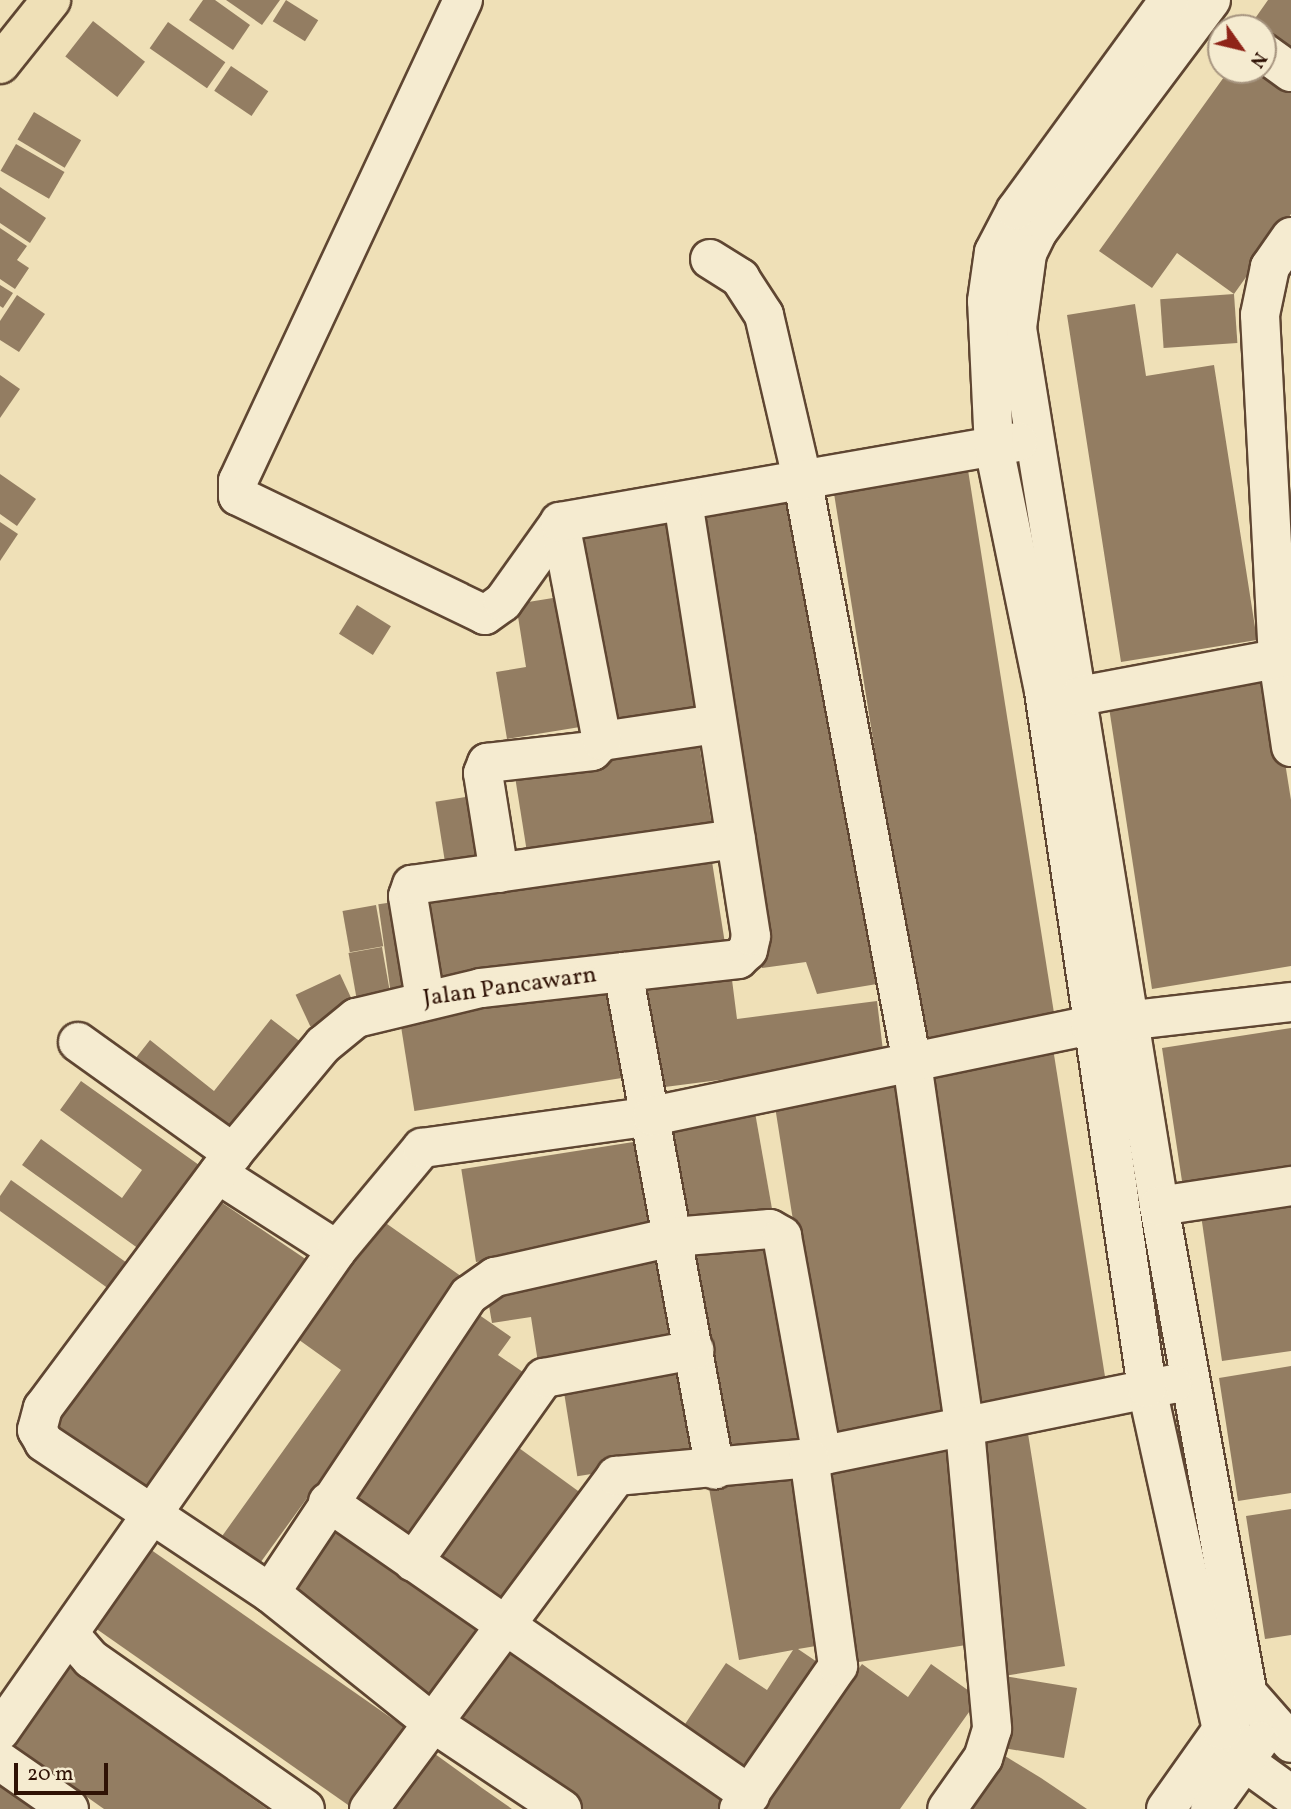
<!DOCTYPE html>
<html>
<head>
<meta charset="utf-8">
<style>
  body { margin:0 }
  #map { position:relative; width:1291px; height:1809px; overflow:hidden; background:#efe0b7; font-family:Vollkorn,serif }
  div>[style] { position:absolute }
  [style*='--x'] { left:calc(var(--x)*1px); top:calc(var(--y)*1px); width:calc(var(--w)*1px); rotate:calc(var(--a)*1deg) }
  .building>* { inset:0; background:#937d62; transform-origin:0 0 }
  .roads { filter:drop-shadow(2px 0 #5f4632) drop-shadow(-2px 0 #5f4632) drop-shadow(0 2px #5f4632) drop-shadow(0 -2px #5f4632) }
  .minor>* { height:38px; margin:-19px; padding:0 19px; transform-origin:19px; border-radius:19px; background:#f5ebd0 }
  .major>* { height:38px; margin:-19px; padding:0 19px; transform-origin:19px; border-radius:19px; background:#efe0b7 }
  span { translate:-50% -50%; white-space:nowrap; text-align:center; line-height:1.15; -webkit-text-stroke:6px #f5ebd0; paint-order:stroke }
  .street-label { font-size:24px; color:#2f1205 }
  .north { position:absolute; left:1207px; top:14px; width:70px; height:70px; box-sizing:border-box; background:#f5ebd0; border:2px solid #a6947f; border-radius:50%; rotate:124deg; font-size:19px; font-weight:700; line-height:28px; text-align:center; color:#2f1205 }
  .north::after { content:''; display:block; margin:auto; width:24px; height:32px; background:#8f2418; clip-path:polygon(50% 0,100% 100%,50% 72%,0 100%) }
  .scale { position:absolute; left:14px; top:1763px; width:94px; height:32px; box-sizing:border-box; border:4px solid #2f1205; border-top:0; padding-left:9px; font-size:21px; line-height:24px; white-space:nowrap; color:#2f1205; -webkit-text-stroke:5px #f5ebd0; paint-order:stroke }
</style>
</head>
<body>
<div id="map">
  <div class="building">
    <i style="clip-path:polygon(203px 0,215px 0,250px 25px,233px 50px,189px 20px)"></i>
    <i style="clip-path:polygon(226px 0,280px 0,262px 25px)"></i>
    <i style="left:286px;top:0;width:38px;height:25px;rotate:32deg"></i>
    <i style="clip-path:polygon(1268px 0,1291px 0,1291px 57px,1263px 37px,1263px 28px,1249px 27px)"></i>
    <i style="left:93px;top:21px;width:66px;height:45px;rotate:38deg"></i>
    <i style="left:168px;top:22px;width:70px;height:32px;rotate:35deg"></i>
    <i style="left:231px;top:66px;width:45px;height:30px;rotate:34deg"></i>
    <i style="clip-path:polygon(1229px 70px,1263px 70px,1291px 90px,1291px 214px,1234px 294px,1177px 253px,1152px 288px,1099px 251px)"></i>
    <i style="left:34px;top:112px;width:55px;height:32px;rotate:31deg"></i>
    <i style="left:16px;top:144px;width:56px;height:31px;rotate:30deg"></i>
    <i style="clip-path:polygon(0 187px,46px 218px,30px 243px,0 223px)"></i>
    <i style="clip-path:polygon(0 228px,27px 246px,17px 260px,29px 268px,15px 289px,0 279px)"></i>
    <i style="clip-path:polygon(0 285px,13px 293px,3px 308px,0 306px)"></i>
    <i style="left:1234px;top:294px;width:49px;height:74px;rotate:86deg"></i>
    <i style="clip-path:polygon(17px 295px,45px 314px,19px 352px,0 340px,0 321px)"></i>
    <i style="clip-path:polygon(1135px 304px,1146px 376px,1214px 365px,1257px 640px,1121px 662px,1067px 315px)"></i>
    <i style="clip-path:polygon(0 375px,20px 389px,0 418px)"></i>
    <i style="left:968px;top:470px;width:563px;height:136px;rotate:81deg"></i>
    <i style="clip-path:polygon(0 474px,36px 499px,17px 526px,0 514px)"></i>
    <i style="clip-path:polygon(801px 499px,883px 983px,817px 994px,806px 962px,762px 968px,690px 521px)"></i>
    <i style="left:670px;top:508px;width:212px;height:97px;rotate:81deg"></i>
    <i style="clip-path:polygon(0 522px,18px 534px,0 561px)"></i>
    <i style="clip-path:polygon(559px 597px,580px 727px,507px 739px,496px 672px,526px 667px,516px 604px)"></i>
    <i style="left:357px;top:605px;width:40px;height:34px;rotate:32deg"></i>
    <i style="clip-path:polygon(1271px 675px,1291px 800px,1291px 966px,1152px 989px,1108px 701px)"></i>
    <i style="left:699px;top:743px;width:93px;height:187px;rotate:81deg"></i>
    <i style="left:472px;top:796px;width:71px;height:37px;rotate:81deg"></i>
    <i style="left:710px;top:849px;width:93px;height:302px;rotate:81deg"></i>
    <i style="left:408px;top:900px;width:95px;height:30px;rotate:82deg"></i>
    <i style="left:376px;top:905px;width:42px;height:34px;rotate:80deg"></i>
    <i style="left:382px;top:947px;width:53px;height:34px;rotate:80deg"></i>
    <i style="clip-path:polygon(730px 964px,737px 1019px,877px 1001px,884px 1059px,657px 1088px,644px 975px)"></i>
    <i style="left:340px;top:974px;width:35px;height:49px;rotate:65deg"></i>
    <i style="left:615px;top:984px;width:94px;height:218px;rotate:81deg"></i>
    <i style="clip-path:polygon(271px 1019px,302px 1043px,222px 1143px,128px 1068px,150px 1040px,214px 1091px)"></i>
    <i style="clip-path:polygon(1291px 1028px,1291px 1185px,1185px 1201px,1162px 1048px)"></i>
    <i style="left:1052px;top:1042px;width:356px;height:136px;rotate:81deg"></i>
    <i style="left:908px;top:1077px;width:355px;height:136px;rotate:81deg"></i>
    <i style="clip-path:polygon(81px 1081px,206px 1170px,146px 1254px,22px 1165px,41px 1139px,122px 1198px,142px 1170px,60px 1110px)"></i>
    <i style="left:753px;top:1101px;width:115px;height:87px;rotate:80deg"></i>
    <i style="left:646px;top:1140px;width:94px;height:187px;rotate:81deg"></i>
    <i style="clip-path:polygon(11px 1180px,134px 1268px,116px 1294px,0 1211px,0 1196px)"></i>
    <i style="left:209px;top:1194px;width:124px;height:290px;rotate:34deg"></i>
    <i style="clip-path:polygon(1291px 1194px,1291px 1351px,1222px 1361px,1200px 1208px)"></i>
    <i style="clip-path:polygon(380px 1219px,465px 1279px,253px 1573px,215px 1546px,341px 1370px,295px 1337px)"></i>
    <i style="left:771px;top:1238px;width:206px;height:91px;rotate:80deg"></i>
    <i style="clip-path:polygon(670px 1253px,685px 1346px,539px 1369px,531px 1317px,492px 1323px,485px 1283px)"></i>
    <i style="clip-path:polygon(472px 1310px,511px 1337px,498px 1355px,536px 1381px,414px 1550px,339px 1495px)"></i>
    <i style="left:679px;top:1364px;width:95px;height:118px;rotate:81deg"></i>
    <i style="clip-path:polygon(1291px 1366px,1291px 1493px,1238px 1501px,1219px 1378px)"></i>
    <i style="clip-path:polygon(1026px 1421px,1065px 1666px,1004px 1676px,1077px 1688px,1064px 1758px,991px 1746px,967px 1431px)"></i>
    <i style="left:508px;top:1440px;width:99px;height:146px;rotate:36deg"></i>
    <i style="left:951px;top:1448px;width:197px;height:137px;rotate:81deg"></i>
    <i style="clip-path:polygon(804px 1471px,834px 1643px,798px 1649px,826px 1668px,747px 1787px,675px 1739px,726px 1663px,767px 1690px,793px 1650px,739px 1660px,709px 1488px)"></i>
    <i style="clip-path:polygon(1291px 1509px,1291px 1635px,1265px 1639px,1246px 1516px)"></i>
    <i style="left:341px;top:1521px;width:178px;height:95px;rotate:36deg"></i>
    <i style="left:147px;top:1547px;width:324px;height:96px;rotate:35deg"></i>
    <i style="clip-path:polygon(498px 1637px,736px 1807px,734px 1809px,575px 1809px,443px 1714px)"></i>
    <i style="clip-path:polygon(57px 1659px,267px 1809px,104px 1809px,2px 1737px)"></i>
    <i style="clip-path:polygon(862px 1664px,908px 1697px,931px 1664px,979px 1698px,900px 1809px,758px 1809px)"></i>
    <i style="clip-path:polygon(424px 1746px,482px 1788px,512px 1809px,380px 1809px)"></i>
    <i style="clip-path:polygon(992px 1748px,1041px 1778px,1087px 1809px,950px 1809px)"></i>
    <i style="clip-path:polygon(0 1784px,36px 1809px,0 1809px)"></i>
  </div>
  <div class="roads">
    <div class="minor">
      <i style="--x:463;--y:0;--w:531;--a:115.07"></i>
      <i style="--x:238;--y:481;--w:15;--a:90"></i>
      <i style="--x:238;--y:496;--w:274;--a:25.7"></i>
      <i style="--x:485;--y:615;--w:22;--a:-36"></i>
      <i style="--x:503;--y:602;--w:98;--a:-54.5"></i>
      <i style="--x:1211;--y:0;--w:289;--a:126.8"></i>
      <i style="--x:1038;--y:231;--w:25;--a:116"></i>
      <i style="--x:1027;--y:254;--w:75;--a:97.7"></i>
      <i style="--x:1017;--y:328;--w:889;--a:80.81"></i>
      <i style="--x:1159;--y:1206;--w:496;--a:79.7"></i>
      <i style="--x:1248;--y:1694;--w:65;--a:48.7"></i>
      <i style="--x:1263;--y:52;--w:34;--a:36"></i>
      <i style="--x:1291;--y:237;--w:37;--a:125"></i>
      <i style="--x:1270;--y:267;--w:49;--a:101.8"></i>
      <i style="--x:1260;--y:315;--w:344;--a:87"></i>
      <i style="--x:1278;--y:659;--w:89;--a:81.6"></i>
      <i style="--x:710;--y:259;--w:36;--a:32"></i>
      <i style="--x:740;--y:278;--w:44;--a:57"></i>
      <i style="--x:764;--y:315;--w:172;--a:76.9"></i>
      <i style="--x:803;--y:483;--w:590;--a:79.36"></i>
      <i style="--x:912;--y:1063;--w:371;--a:81.8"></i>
      <i style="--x:965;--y:1430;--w:300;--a:84.8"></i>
      <i style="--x:992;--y:1729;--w:30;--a:107"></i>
      <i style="--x:983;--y:1758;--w:62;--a:125.2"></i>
      <i style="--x:1056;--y:693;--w:24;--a:7"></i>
      <i style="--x:1080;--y:696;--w:215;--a:-10.7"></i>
      <i style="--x:602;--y:741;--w:115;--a:-8.5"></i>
      <i style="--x:499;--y:873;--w:101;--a:-99.1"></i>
      <i style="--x:483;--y:773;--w:11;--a:-68"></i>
      <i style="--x:487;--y:763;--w:106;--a:-6.5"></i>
      <i style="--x:592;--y:751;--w:14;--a:-45"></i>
      <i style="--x:602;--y:741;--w:223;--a:-100.9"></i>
      <i style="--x:560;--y:522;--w:465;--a:-9.9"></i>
      <i style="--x:623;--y:972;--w:506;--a:79.53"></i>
      <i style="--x:425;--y:999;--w:104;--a:-99.4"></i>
      <i style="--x:408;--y:896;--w:12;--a:-70"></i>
      <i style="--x:412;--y:885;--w:327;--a:-8.1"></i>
      <i style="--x:78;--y:1042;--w:191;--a:35.6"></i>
      <i style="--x:218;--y:1174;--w:141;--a:32.6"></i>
      <i style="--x:1159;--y:1206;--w:134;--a:-8.6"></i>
      <i style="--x:328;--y:1502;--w:514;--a:34.77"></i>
      <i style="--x:413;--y:1562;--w:226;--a:-54.6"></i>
      <i style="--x:544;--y:1378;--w:153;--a:-10.6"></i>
      <i style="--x:270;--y:1593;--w:358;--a:-56.3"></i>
      <i style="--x:469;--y:1295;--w:32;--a:-35"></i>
      <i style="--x:495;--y:1277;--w:182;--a:-12.7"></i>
      <i style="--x:673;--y:1237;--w:97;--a:-4.7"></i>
      <i style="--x:770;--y:1229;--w:14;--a:30"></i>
      <i style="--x:782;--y:1236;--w:224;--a:79.7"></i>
      <i style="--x:70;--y:1635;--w:32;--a:49"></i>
      <i style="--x:91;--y:1659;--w:261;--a:35"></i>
      <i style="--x:1237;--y:1710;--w:25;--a:127"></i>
      <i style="--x:1222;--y:1730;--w:38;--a:55"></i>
      <i style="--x:1244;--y:1761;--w:58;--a:35.9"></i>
      <i style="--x:0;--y:1731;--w:587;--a:-54.98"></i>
      <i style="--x:337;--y:1250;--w:133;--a:-50.2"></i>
      <i style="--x:422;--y:1148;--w:232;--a:-7.9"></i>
      <i style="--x:652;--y:1116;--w:447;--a:-11.7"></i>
      <i style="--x:1090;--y:1025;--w:202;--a:-6.5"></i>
      <i style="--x:0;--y:1761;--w:84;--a:34.8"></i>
      <i style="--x:369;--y:1809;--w:415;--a:-53.4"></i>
      <i style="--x:616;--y:1476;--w:194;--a:-5.3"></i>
      <i style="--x:809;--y:1458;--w:371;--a:-11.5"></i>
      <i style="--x:562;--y:1809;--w:159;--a:-146.3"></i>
      <i style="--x:430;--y:1721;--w:205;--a:-141.3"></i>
      <i style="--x:270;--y:1593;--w:272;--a:-146.3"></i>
      <i style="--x:44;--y:1442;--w:14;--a:-120"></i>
      <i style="--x:37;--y:1430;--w:23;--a:-75"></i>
      <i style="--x:43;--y:1408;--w:318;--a:-53.3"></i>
      <i style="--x:233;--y:1153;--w:141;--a:-50.2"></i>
      <i style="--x:323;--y:1045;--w:43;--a:-39.3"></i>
      <i style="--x:356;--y:1018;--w:129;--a:-13.5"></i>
      <i style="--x:481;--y:988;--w:259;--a:-6.4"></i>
      <i style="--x:738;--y:959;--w:13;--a:-42"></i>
      <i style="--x:748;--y:950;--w:14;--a:-78"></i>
      <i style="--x:751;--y:936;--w:440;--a:-98.9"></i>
      <i style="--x:739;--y:1809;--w:174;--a:-55.3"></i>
      <i style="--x:838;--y:1666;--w:210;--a:-97.9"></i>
      <i style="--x:1166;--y:1809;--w:97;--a:-54.7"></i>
      <i style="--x:1222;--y:1730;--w:350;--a:-102.4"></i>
      <i style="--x:1147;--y:1388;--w:705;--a:-98.41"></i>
      <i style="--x:1044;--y:691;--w:248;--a:-101.6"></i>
      <i style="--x:994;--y:448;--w:147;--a:-92.7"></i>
      <i style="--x:987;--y:301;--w:49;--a:-81.9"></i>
      <i style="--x:994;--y:252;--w:47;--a:-62.4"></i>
      <i style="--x:1016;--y:210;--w:260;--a:-53.9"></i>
      <i style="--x:1210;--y:1809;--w:84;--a:-54.2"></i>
    </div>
    <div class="major">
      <i style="--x:0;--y:64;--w:82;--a:-51.4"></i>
    </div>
  </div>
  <div class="street-label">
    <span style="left:510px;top:988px;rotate:-8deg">Jalan Pancawarn</span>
  </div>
  <div class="north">N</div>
  <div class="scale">20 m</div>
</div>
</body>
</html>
